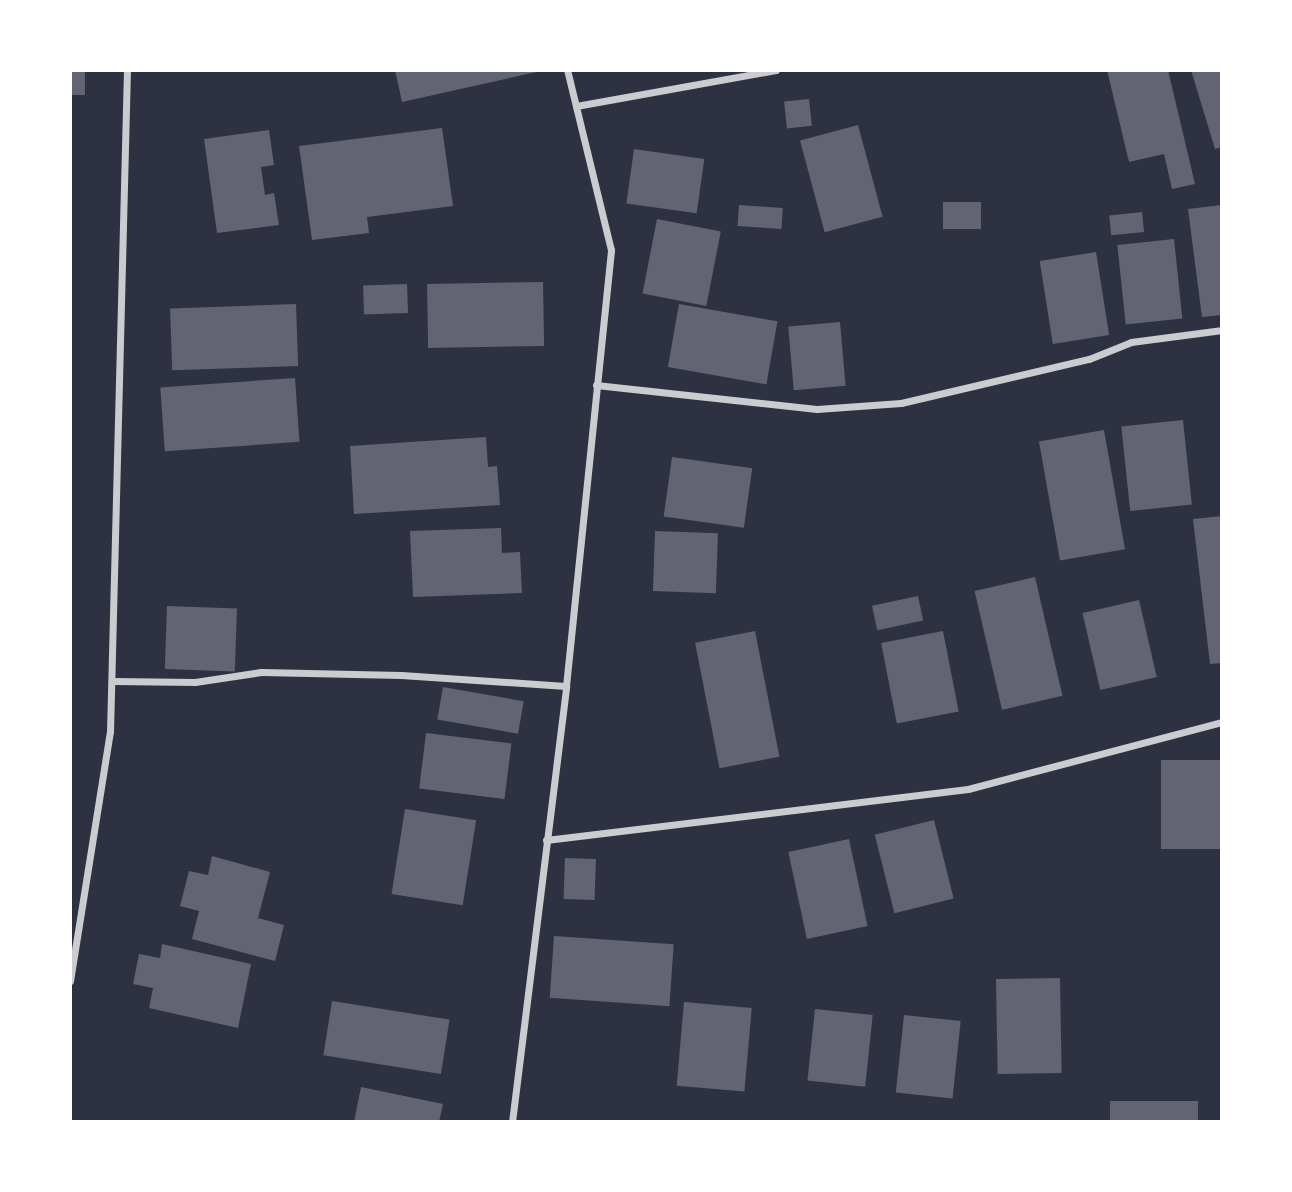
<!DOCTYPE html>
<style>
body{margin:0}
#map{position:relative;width:1292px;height:1192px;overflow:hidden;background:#2d3142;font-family:"Titillium Web",sans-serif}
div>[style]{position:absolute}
.building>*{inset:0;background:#626471;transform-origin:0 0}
.minor>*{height:7px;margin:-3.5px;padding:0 3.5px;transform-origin:3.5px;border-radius:3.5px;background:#caccd0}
span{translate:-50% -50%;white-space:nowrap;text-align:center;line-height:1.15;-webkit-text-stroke:6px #fff;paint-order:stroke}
.frame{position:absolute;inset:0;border:72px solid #fff;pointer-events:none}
</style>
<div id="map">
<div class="building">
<i style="left:70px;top:70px;width:15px;height:25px"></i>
<i style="clip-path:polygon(395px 70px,541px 70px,541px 71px,402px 102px)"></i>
<i style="clip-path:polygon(1107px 70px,1168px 70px,1195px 184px,1172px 189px,1164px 154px,1129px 162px)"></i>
<i style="clip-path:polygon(1191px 70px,1222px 70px,1222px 147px,1215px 149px)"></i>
<i style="left:809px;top:99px;width:27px;height:25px;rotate:84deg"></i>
<i style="left:858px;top:125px;width:95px;height:60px;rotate:75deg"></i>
<i style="clip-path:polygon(442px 128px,453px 206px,367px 217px,369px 233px,312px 240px,299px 146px)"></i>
<i style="clip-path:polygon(269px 130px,274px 165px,261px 167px,265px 195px,274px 193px,279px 225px,217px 233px,204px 139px)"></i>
<i style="left:634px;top:149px;width:71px;height:55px;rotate:8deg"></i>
<i style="left:943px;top:202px;width:38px;height:27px"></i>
<i style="left:739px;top:205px;width:44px;height:21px;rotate:4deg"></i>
<i style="clip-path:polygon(1222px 205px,1222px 315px,1202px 317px,1188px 209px)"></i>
<i style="left:1142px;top:212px;width:20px;height:33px;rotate:84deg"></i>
<i style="left:657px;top:219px;width:65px;height:76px;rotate:11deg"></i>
<i style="left:1174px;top:239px;width:80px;height:57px;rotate:84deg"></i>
<i style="left:1096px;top:252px;width:84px;height:57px;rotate:81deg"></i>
<i style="left:543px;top:282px;width:64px;height:116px;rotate:89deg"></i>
<i style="left:407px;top:284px;width:29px;height:44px;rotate:88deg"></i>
<i style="left:296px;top:304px;width:62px;height:126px;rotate:88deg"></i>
<i style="left:679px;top:304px;width:100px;height:64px;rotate:10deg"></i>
<i style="left:840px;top:322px;width:64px;height:52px;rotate:85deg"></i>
<i style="left:295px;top:378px;width:64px;height:135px;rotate:86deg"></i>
<i style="left:1183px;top:420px;width:85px;height:62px;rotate:84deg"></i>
<i style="left:1104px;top:430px;width:121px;height:66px;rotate:80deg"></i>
<i style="clip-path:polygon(486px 437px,488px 467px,497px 466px,500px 505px,354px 514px,350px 446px)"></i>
<i style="left:672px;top:457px;width:81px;height:60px;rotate:8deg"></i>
<i style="clip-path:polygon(1222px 516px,1222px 663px,1210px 664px,1193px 519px)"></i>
<i style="clip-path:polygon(501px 528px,502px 553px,520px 552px,522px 593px,413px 597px,410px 531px)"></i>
<i style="left:655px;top:531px;width:63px;height:60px;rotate:2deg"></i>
<i style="left:1035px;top:577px;width:122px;height:62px;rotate:77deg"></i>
<i style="left:918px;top:596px;width:25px;height:47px;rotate:78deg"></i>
<i style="left:1139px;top:600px;width:79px;height:58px;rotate:77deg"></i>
<i style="left:167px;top:606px;width:70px;height:63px;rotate:2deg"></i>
<i style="left:755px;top:631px;width:128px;height:61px;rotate:79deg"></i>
<i style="left:943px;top:631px;width:82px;height:63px;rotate:79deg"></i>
<i style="left:443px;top:687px;width:82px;height:33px;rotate:10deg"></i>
<i style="left:426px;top:733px;width:86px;height:56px;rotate:7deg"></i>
<i style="left:1222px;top:760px;width:89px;height:61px;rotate:90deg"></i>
<i style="left:405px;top:809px;width:72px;height:86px;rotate:9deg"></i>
<i style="left:934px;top:820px;width:81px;height:61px;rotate:76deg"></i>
<i style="left:849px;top:839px;width:89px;height:62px;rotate:78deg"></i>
<i style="clip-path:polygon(212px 856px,270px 872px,258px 918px,284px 925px,275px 961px,192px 939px,199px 911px,180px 906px,189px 871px,208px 875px)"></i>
<i style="left:565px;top:858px;width:31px;height:41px;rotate:2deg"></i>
<i style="left:554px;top:936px;width:120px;height:62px;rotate:4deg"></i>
<i style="clip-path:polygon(162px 944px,251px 964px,238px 1028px,149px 1008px,153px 988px,133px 984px,139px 954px,160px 958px)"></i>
<i style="left:1060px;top:978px;width:95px;height:64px;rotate:89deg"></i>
<i style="left:332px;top:1001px;width:119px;height:55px;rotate:9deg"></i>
<i style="left:684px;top:1002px;width:68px;height:84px;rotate:5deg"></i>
<i style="left:815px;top:1009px;width:58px;height:72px;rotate:6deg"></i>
<i style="left:904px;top:1015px;width:57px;height:78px;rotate:6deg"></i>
<i style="clip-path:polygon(361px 1087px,443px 1104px,439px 1122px,354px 1122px)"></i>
<i style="left:1198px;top:1101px;width:21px;height:88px;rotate:90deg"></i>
</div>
<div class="minor">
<i style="left:576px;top:106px;width:203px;rotate:-10.2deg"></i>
<i style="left:596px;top:385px;width:222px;rotate:6.2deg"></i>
<i style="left:817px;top:409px;width:84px;rotate:-4.1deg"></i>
<i style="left:901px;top:403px;width:193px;rotate:-13.2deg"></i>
<i style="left:1089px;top:359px;width:45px;rotate:-22deg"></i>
<i style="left:1131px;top:342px;width:92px;rotate:-7.5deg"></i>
<i style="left:112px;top:681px;width:83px;rotate:0.7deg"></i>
<i style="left:195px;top:682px;width:67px;rotate:-8.6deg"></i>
<i style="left:261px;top:672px;width:140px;rotate:1.2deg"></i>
<i style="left:401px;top:675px;width:165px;rotate:3.8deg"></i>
<i style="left:546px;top:840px;width:425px;rotate:-6.9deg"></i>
<i style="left:968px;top:789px;width:263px;rotate:-14.8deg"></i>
<i style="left:70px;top:981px;width:252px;rotate:-80.9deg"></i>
<i style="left:110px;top:732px;width:662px;rotate:-88.53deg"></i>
<i style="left:512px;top:1122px;width:439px;rotate:-82.9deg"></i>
<i style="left:566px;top:686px;width:438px;rotate:-84.1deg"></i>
<i style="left:611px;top:250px;width:185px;rotate:-103.7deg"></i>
</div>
<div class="frame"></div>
</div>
